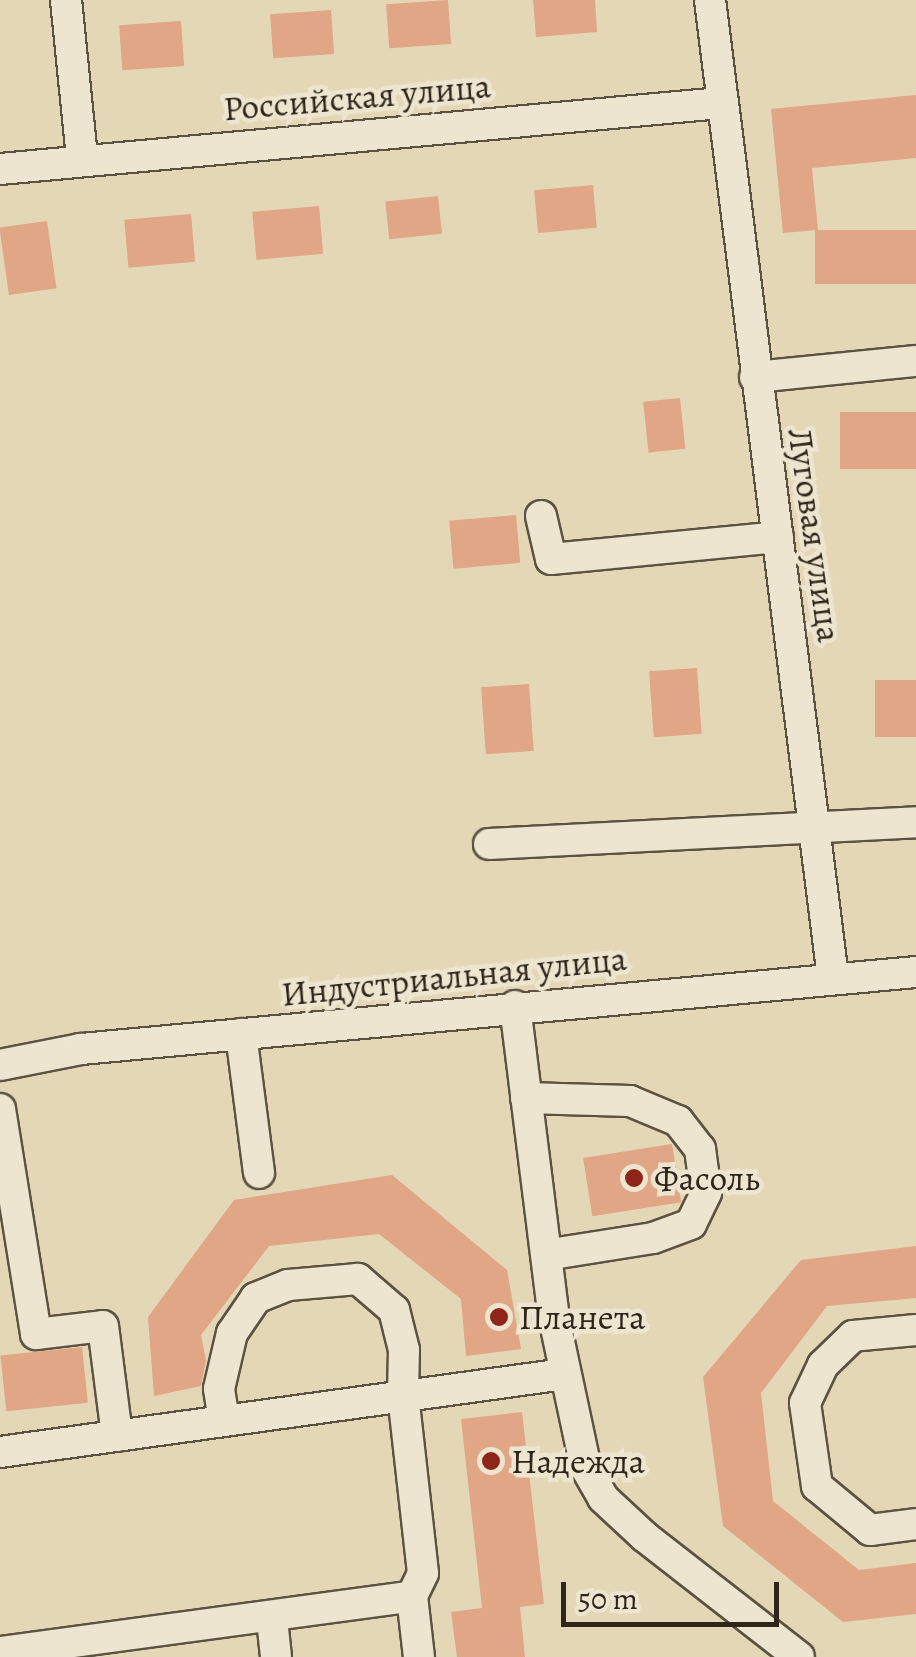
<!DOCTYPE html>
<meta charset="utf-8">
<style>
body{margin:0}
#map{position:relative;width:916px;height:1657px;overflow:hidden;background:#e3d7b6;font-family:Alegreya,serif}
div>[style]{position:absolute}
.building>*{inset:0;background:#e0a685;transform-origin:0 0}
.roads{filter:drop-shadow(2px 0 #5c5241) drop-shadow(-2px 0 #5c5241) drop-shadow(0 2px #5c5241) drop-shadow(0 -2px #5c5241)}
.minor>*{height:30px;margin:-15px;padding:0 15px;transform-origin:15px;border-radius:15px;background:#ede5d0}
.dots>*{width:28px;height:28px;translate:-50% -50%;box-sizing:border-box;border:5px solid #ede5d0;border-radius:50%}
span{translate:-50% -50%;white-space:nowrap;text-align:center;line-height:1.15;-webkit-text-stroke:9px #ede5d0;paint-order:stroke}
.street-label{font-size:35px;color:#2f251a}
.poi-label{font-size:35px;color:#2f251a}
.left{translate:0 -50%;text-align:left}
.scale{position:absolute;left:561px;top:1582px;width:218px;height:45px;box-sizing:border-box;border:5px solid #2f251a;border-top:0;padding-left:12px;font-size:30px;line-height:35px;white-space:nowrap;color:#2f251a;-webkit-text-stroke:8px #ede5d0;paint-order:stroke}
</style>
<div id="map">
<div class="building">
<i style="left:448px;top:0;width:44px;height:62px;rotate:86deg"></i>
<i style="clip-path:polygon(533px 0,595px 0,597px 32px,536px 37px)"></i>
<i style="left:331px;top:10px;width:44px;height:61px;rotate:86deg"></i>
<i style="left:181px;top:21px;width:45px;height:62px;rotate:86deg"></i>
<i style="clip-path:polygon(916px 95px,916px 158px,812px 168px,818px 230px,783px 233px,771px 109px)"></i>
<i style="left:593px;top:185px;width:43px;height:59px;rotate:85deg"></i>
<i style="left:438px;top:196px;width:38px;height:53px;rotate:84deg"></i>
<i style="left:319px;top:206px;width:48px;height:67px;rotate:85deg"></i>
<i style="left:191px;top:214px;width:48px;height:67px;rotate:85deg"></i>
<i style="left:47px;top:221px;width:68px;height:48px;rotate:82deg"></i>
<i style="left:916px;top:230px;width:54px;height:101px;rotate:90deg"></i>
<i style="left:680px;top:398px;width:51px;height:37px;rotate:84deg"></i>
<i style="left:916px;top:412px;width:57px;height:76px;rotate:90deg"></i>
<i style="left:516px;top:515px;width:48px;height:67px;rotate:85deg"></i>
<i style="left:697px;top:668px;width:66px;height:48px;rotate:86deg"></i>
<i style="left:916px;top:680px;width:57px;height:41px;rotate:90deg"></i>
<i style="left:529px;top:684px;width:67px;height:48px;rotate:86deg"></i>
<i style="left:672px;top:1144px;width:59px;height:90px;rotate:81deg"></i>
<i style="clip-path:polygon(392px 1175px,507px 1270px,521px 1349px,466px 1356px,461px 1299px,379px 1234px,269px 1246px,201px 1335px,206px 1360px,201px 1386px,154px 1396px,148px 1317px,234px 1200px)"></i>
<i style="clip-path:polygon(916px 1246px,916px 1298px,827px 1306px,761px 1393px,773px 1501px,859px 1570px,916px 1563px,916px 1614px,843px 1622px,723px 1526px,703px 1377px,801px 1260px)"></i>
<i style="left:82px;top:1347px;width:56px;height:82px;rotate:84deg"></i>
<i style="clip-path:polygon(522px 1412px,544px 1604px,520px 1607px,525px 1657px,457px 1657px,451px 1612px,482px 1608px,461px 1419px)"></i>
</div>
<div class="roads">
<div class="minor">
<i style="left:66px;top:0;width:159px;rotate:84.2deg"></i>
<i style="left:710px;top:0;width:986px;rotate:82.83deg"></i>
<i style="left:0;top:169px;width:724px;rotate:-5.23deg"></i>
<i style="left:755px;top:377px;width:162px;rotate:-5.7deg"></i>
<i style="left:541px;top:516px;width:44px;rotate:76.9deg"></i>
<i style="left:551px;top:559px;width:228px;rotate:-5.5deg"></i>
<i style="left:489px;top:844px;width:428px;rotate:-2.9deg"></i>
<i style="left:515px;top:1006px;width:314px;rotate:82.9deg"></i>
<i style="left:554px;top:1318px;width:153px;rotate:78deg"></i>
<i style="left:586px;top:1468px;width:34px;rotate:60deg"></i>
<i style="left:603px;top:1498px;width:57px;rotate:42.9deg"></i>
<i style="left:645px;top:1537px;width:195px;rotate:37.9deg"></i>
<i style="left:241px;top:1034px;width:140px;rotate:82.6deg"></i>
<i style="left:0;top:1065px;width:83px;rotate:-11.2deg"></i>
<i style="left:81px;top:1049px;width:839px;rotate:-5.27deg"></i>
<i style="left:526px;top:1098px;width:104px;rotate:1.7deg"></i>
<i style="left:630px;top:1101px;width:52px;rotate:22.6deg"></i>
<i style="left:678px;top:1121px;width:36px;rotate:52deg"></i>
<i style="left:700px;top:1149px;width:44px;rotate:82.2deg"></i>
<i style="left:706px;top:1193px;width:34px;rotate:116deg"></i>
<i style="left:691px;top:1224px;width:40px;rotate:159.8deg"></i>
<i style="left:653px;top:1238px;width:108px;rotate:171deg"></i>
<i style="left:0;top:1109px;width:228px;rotate:80.9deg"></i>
<i style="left:36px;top:1334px;width:67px;rotate:-6.8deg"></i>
<i style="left:103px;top:1326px;width:111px;rotate:82.7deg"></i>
<i style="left:916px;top:1330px;width:63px;rotate:174.6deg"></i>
<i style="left:853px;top:1336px;width:42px;rotate:136deg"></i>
<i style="left:823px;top:1365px;width:42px;rotate:115.3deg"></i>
<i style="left:805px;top:1403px;width:84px;rotate:81.8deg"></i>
<i style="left:817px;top:1486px;width:69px;rotate:39.7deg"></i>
<i style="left:870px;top:1530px;width:46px;rotate:-7.4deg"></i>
<i style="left:0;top:1452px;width:569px;rotate:-7.87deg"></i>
<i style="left:412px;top:1596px;width:61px;rotate:83.5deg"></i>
<i style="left:272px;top:1619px;width:38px;rotate:84deg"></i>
<i style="left:0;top:1652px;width:416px;rotate:-7.7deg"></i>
<i style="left:412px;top:1596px;width:25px;rotate:-64deg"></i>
<i style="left:423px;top:1573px;width:178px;rotate:-96.4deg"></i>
<i style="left:403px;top:1396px;width:46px;rotate:-88.8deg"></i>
<i style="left:404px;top:1350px;width:41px;rotate:-104deg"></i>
<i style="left:394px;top:1310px;width:48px;rotate:-139.3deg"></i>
<i style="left:358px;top:1279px;width:70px;rotate:175.1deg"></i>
<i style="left:288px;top:1285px;width:35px;rotate:158deg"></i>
<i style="left:256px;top:1298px;width:42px;rotate:124.4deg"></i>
<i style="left:232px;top:1333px;width:57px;rotate:103.1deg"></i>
<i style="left:219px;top:1389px;width:32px;rotate:81deg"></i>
</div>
</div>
<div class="dots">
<i style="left:634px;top:1178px;background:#8f2418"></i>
<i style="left:499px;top:1317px;background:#8f2418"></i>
<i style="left:491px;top:1461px;background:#8f2418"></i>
</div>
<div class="street-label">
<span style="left:357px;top:97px;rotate:-5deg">Российская улица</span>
<span style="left:815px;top:535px;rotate:82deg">Луговая улица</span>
<span style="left:454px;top:976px;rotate:-6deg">Индустриальная улица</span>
</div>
<div class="poi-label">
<span class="left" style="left:654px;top:1178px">Фасоль</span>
<span class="left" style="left:519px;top:1317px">Планета</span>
<span class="left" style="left:511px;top:1461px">Надежда</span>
</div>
<div class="scale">50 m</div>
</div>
